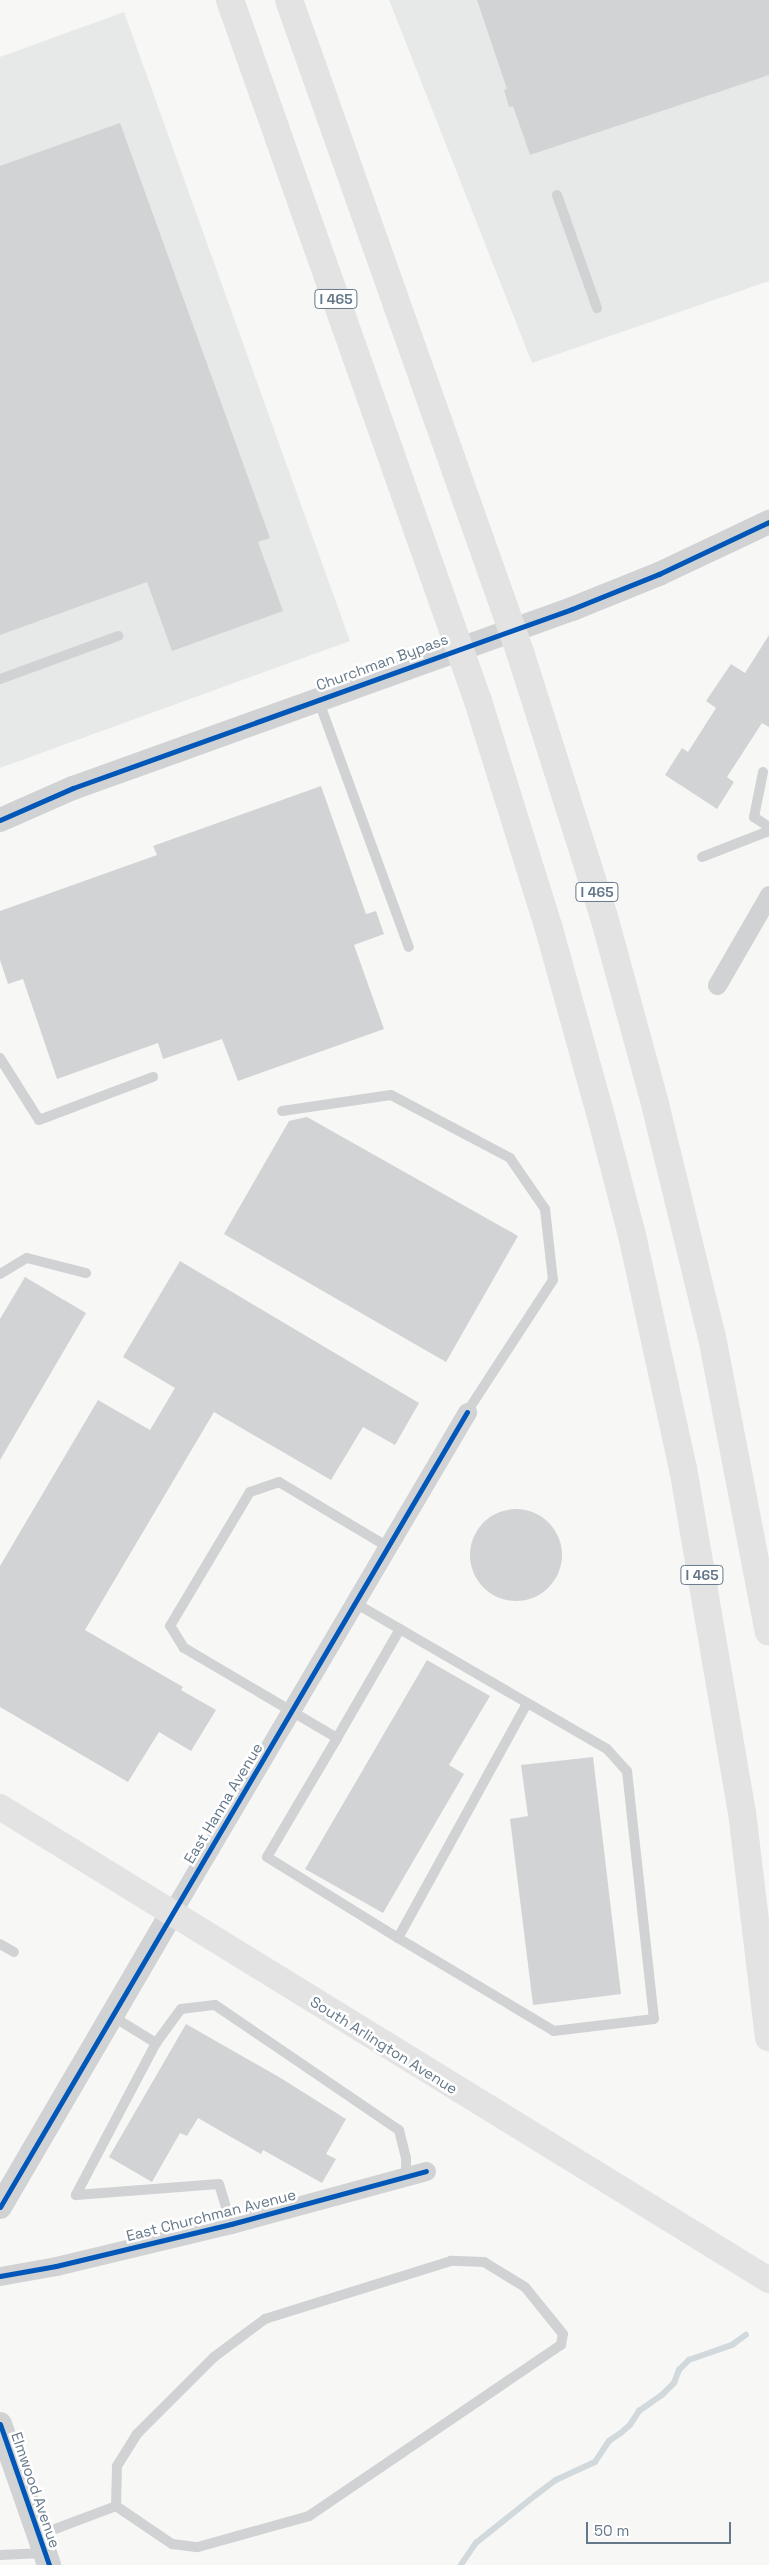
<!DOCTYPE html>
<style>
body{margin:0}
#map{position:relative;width:769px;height:2565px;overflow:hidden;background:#f7f7f6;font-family:"Space Grotesk",sans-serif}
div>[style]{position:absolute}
.built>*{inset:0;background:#e7e9e9}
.stream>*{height:5.5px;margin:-2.75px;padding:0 2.75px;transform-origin:2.75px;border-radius:2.75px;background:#d1d9dc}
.building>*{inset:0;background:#d2d3d4}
.round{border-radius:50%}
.service>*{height:10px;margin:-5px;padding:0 5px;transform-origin:5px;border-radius:5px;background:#d1d2d3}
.minor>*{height:19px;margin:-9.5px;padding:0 9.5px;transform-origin:9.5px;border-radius:9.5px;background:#d1d2d3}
.tertiary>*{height:24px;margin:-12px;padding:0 12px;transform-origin:12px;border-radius:12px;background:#d1d2d3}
.secondary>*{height:26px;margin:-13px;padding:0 13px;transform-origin:13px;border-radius:13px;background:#e3e3e4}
.motorway>*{height:28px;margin:-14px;padding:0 14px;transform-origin:14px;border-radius:14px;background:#e3e3e4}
.cycleway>*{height:5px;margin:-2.5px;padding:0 2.5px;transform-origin:2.5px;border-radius:2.5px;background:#0057b8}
span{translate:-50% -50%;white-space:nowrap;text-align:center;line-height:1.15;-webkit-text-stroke:5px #fff;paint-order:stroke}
.shield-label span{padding:1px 4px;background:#fff;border:1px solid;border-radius:4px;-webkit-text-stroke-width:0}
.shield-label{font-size:14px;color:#657889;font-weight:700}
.street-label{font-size:15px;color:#657889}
.scale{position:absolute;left:586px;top:2522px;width:145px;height:22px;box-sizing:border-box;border:2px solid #657889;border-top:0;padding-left:6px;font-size:15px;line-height:18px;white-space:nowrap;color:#657889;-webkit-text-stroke:4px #fff;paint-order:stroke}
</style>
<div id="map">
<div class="built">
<i style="clip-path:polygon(389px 0,769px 0,769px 281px,532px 363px)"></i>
<i style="clip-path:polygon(124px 12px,350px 641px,0 768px,0 57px)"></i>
</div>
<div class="stream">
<i style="left:461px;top:2565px;width:27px;rotate:-56deg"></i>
<i style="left:476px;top:2543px;width:77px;rotate:-38.7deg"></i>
<i style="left:536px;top:2495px;width:25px;rotate:-37deg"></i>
<i style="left:556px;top:2480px;width:43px;rotate:-24.8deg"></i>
<i style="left:595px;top:2462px;width:25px;rotate:-56deg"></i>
<i style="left:609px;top:2441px;width:14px;rotate:-34deg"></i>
<i style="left:621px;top:2433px;width:12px;rotate:-42deg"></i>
<i style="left:630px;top:2425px;width:17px;rotate:-57deg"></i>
<i style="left:639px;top:2411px;width:28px;rotate:-35deg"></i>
<i style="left:662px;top:2395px;width:17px;rotate:-45deg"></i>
<i style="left:674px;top:2383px;width:14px;rotate:-69deg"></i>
<i style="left:679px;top:2370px;width:14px;rotate:-45deg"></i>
<i style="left:689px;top:2360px;width:46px;rotate:-19.2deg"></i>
<i style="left:732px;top:2345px;width:17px;rotate:-36deg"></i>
</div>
<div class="building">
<i style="clip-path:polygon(477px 0,769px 0,769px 75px,530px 155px,513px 106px,509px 107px,504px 90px,507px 89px)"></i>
<i style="clip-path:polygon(120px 123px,270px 538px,258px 542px,283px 611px,172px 651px,147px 582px,0 635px,0 166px)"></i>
<i style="clip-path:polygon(769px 635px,769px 727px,762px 723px,727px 777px,734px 782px,717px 809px,665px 775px,682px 748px,688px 752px,716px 708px,706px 701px,731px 664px,745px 673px)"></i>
<i style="clip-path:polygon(321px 786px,366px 914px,376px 911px,384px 934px,354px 945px,384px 1029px,238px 1081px,222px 1039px,163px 1059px,158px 1043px,57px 1079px,23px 979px,8px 984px,0 960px,0 911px,157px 855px,153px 846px)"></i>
<i style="clip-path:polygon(307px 1117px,518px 1236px,446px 1362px,224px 1234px,289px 1121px)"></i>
<i style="clip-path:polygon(180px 1261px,419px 1403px,395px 1445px,363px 1427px,331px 1480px,214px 1412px,85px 1630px,183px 1687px,181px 1690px,216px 1710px,191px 1751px,159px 1732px,128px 1782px,0 1707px,0 1566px,98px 1400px,150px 1430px,175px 1388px,123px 1357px)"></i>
<i style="clip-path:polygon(25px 1277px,86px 1313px,0 1460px,0 1319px)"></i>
<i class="round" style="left:470px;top:1509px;width:92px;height:92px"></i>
<i style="clip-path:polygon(427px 1660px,490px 1696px,449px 1765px,464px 1774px,383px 1913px,305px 1869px)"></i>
<i style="clip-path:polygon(593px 1757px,621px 1994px,533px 2005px,510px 1819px,528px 1816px,521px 1765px)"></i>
<i style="clip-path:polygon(186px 2024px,279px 2077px,346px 2119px,326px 2154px,336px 2159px,322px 2183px,263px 2150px,261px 2154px,198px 2118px,187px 2136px,180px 2133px,152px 2182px,109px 2157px)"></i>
</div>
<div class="service">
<i style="left:557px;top:195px;width:120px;rotate:70.5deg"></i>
<i style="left:0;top:679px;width:126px;rotate:-20deg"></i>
<i style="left:318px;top:699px;width:264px;rotate:69.9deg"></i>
<i style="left:763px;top:772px;width:46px;rotate:101.3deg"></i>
<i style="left:754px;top:817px;width:18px;rotate:34deg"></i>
<i style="left:702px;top:857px;width:72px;rotate:-21.2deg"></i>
<i style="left:0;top:1058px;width:73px;rotate:57.8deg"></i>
<i style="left:39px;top:1120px;width:122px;rotate:-20.7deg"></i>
<i style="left:282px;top:1111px;width:110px;rotate:-8.4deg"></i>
<i style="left:391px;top:1095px;width:135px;rotate:27.9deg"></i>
<i style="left:510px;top:1158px;width:62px;rotate:55.5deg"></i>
<i style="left:545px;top:1209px;width:71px;rotate:83.6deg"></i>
<i style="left:553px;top:1280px;width:158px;rotate:123.1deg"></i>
<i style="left:0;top:1274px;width:31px;rotate:-31deg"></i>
<i style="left:27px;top:1258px;width:61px;rotate:14.3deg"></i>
<i style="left:355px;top:1603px;width:291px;rotate:30.1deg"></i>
<i style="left:607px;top:1749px;width:30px;rotate:48deg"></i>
<i style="left:627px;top:1771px;width:249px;rotate:83.8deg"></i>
<i style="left:654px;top:2019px;width:101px;rotate:173.2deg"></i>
<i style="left:554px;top:2031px;width:182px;rotate:-149.2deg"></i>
<i style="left:398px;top:1938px;width:154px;rotate:-148.3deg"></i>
<i style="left:267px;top:1857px;width:138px;rotate:-59.5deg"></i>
<i style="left:337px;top:1738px;width:178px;rotate:-149.5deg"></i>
<i style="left:184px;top:1648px;width:26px;rotate:-122deg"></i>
<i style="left:170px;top:1626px;width:156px;rotate:-59.2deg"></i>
<i style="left:250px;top:1492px;width:31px;rotate:-19deg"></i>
<i style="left:279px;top:1482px;width:127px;rotate:30.8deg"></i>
<i style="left:337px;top:1738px;width:126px;rotate:-60deg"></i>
<i style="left:398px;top:1938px;width:268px;rotate:-61.2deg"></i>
<i style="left:0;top:1944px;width:16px;rotate:30deg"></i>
<i style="left:112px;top:2016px;width:52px;rotate:31.5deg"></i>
<i style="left:156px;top:2043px;width:172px;rotate:117.8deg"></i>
<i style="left:76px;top:2195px;width:143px;rotate:-4.4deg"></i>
<i style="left:219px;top:2184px;width:42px;rotate:73.3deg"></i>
<i style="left:156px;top:2043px;width:42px;rotate:-53.7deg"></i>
<i style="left:181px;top:2009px;width:34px;rotate:-7deg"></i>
<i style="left:215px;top:2005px;width:222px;rotate:34.2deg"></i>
<i style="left:399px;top:2130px;width:29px;rotate:76deg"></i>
<i style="left:406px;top:2158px;width:18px;rotate:90deg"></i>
<i style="left:39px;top:2535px;width:82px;rotate:-20.6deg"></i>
<i style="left:116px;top:2506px;width:68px;rotate:34.2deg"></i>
<i style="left:172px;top:2544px;width:26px;rotate:7deg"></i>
<i style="left:198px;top:2547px;width:115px;rotate:-15.6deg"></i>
<i style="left:309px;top:2516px;width:305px;rotate:-34.2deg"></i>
<i style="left:561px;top:2345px;width:11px;rotate:-80deg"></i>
<i style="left:563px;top:2334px;width:60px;rotate:-129deg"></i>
<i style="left:525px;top:2287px;width:48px;rotate:-148.6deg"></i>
<i style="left:484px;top:2262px;width:33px;rotate:-178deg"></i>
<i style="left:451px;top:2261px;width:195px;rotate:162.7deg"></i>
<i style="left:265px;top:2319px;width:64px;rotate:143.3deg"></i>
<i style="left:214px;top:2357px;width:109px;rotate:135deg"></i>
<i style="left:137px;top:2434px;width:38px;rotate:122deg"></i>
<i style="left:117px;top:2466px;width:40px;rotate:91.4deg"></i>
<i style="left:0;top:2555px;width:44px;rotate:-2.6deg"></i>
</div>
<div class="minor">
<i style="left:717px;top:985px;width:104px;rotate:-60deg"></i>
<i style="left:171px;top:1914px;width:583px;rotate:-59.47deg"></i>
<i style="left:0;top:2276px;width:57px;rotate:-10.1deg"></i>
<i style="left:56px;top:2266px;width:180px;rotate:-13.5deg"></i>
<i style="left:231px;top:2224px;width:202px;rotate:-15.2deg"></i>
</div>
<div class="tertiary">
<i style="left:0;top:820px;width:80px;rotate:-23.7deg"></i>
<i style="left:73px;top:788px;width:530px;rotate:-19.73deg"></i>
<i style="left:572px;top:609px;width:94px;rotate:-21.9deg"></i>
<i style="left:659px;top:574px;width:122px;rotate:-25.3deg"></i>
<i style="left:0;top:2207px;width:339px;rotate:-59.7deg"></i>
<i style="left:0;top:2424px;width:149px;rotate:70.8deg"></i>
</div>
<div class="secondary">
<i style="left:0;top:1807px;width:903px;rotate:31.6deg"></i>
</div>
<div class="motorway">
<i style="left:230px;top:0;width:744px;rotate:70.52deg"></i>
<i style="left:478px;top:701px;width:239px;rotate:72.7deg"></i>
<i style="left:549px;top:929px;width:198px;rotate:74.5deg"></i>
<i style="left:602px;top:1120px;width:119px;rotate:75.4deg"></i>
<i style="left:632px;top:1235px;width:239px;rotate:77.7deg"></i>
<i style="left:683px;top:1468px;width:349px;rotate:80.3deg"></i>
<i style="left:742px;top:1812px;width:227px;rotate:83.2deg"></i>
<i style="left:289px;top:0;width:692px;rotate:70.49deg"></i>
<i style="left:520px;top:652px;width:278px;rotate:72.4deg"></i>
<i style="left:604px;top:917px;width:194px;rotate:74.7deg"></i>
<i style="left:655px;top:1104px;width:240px;rotate:76.3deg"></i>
<i style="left:712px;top:1337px;width:300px;rotate:79.1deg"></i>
</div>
<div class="cycleway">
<i style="left:0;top:820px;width:80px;rotate:-23.7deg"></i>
<i style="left:73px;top:788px;width:530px;rotate:-19.73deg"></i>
<i style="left:572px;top:609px;width:94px;rotate:-21.9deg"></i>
<i style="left:659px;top:574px;width:122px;rotate:-25.3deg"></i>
<i style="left:0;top:2207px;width:922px;rotate:-59.57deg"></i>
<i style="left:0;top:2276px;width:57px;rotate:-10.1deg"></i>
<i style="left:56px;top:2266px;width:180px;rotate:-13.5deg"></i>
<i style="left:231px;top:2224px;width:202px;rotate:-15.2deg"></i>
<i style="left:0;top:2424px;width:149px;rotate:70.8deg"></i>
</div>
<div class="shield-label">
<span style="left:336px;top:299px">I 465</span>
<span style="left:597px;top:892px">I 465</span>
<span style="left:702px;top:1575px">I 465</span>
</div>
<div class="street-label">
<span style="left:382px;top:662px;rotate:-20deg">Churchman Bypass</span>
<span style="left:223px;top:1803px;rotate:-59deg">East Hanna Avenue</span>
<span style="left:384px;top:2045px;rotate:32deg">South Arlington Avenue</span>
<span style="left:211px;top:2215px;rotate:-14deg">East Churchman Avenue</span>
<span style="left:36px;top:2490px;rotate:71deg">Elmwood Avenue</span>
</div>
<div class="scale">50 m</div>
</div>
